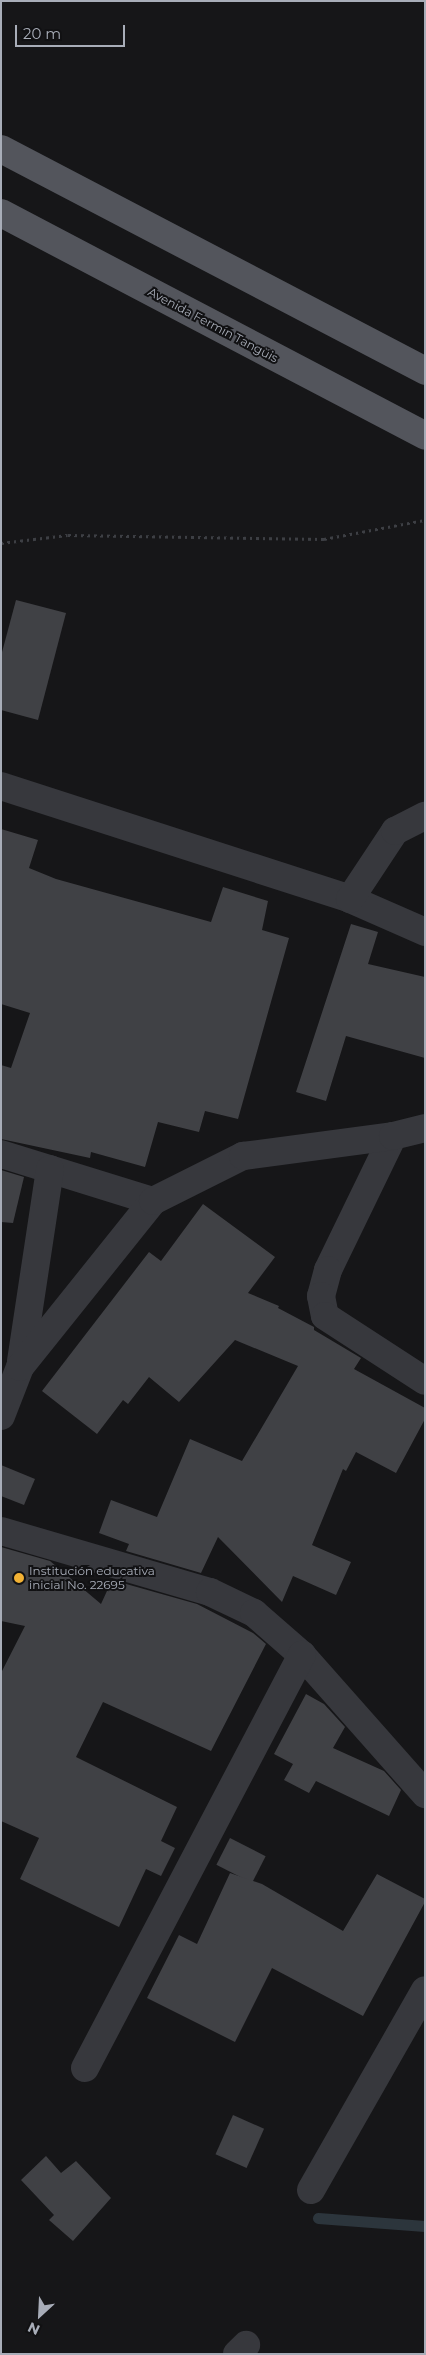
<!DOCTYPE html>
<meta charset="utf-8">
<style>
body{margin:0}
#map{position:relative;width:426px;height:2355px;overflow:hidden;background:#161618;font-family:Montserrat,sans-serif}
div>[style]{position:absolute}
.stream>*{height:11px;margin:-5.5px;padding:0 5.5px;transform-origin:5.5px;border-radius:5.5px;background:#2c353c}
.building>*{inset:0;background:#404145;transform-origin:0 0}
.path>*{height:3px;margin-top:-1.5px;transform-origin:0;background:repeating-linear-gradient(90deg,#3d3f44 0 2.5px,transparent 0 6.5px)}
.minor>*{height:28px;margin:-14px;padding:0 14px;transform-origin:14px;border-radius:14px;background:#37383d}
.primary>*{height:28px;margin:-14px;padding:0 14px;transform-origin:14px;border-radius:14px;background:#53555c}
.dots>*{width:14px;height:14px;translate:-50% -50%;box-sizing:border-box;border:2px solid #111113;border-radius:50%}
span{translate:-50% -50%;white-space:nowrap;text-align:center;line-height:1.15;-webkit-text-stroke:4px #111113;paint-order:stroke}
.street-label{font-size:12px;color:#a8adb8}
.poi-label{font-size:12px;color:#a8adb8}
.left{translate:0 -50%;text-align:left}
.frame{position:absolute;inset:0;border:2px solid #a8adb8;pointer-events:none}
.north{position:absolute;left:15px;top:2290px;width:50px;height:50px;-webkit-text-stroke:4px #111113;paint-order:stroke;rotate:205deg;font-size:14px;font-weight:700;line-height:20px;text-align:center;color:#a8adb8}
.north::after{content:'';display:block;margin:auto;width:18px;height:22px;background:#a8adb8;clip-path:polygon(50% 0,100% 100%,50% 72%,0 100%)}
.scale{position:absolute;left:15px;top:25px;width:110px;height:22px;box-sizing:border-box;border:2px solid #a8adb8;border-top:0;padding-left:6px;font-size:15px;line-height:18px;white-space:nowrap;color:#a8adb8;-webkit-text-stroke:4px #111113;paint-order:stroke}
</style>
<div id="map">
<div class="stream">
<i style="left:318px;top:2218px;width:107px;rotate:4.3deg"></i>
</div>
<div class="building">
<i style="clip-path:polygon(16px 600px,66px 613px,38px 720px,1px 710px,1px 656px)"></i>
<i style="clip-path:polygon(1px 829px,38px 840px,29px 868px,56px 879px,211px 922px,223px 887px,268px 901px,262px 930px,289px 938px,238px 1119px,205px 1111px,199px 1132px,158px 1122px,145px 1167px,91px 1152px,90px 1158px,1px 1139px,1px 1065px,11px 1068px,30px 1013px,1px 1004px)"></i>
<i style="clip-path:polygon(351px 924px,378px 932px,368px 964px,425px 977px,425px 1058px,346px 1036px,326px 1101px,296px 1092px)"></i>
<i style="clip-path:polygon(1px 1170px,24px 1177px,13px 1223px,1px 1222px)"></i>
<i style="clip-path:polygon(203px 1204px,275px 1257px,248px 1293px,279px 1306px,278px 1308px,314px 1327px,314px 1330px,361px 1358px,354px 1369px,425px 1408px,425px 1419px,396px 1473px,356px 1452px,346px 1471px,343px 1469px,312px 1545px,351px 1562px,336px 1595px,293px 1576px,282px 1602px,218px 1537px,201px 1573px,126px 1551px,129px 1544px,99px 1533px,111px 1500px,157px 1517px,190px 1439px,242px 1461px,298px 1366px,235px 1340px,179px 1402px,149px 1377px,128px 1404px,123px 1400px,97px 1434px,42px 1391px,149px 1252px,161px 1261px)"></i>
<i style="clip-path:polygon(1px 1465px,35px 1479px,24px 1505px,1px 1496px)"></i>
<i style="clip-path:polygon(1px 1547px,50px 1561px,101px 1604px,112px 1580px,197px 1604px,253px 1633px,266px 1644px,211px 1751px,103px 1702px,76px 1757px,177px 1807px,161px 1841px,175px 1848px,161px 1876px,146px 1869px,119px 1927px,20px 1879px,39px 1838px,1px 1821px,1px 1673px,25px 1626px,1px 1621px)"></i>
<i style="clip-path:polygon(306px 1694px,324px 1704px,345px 1727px,333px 1748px,384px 1771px,401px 1790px,389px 1816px,316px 1781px,309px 1793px,284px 1780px,293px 1764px,274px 1754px)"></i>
<i style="left:230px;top:1838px;width:40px;height:30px;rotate:27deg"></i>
<i style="clip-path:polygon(230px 1873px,262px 1884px,343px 1931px,377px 1874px,425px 1899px,425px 1902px,363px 2016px,272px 1968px,235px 2042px,147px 1998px,179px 1935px,197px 1944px)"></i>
<i style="left:233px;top:2115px;width:34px;height:43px;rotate:24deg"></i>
<i style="clip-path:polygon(46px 2156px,61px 2173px,76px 2161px,111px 2198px,73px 2241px,49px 2220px,54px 2215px,21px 2180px)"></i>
</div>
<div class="path">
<i style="left:1px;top:543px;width:67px;rotate:-6.8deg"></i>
<i style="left:68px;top:535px;width:256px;rotate:0.9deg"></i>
<i style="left:324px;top:539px;width:103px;rotate:-10.7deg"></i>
</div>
<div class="minor">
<i style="left:1px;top:786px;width:367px;rotate:17.9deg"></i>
<i style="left:350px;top:899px;width:82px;rotate:23.7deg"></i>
<i style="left:350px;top:899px;width:82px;rotate:-56.5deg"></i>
<i style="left:395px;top:831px;width:34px;rotate:-27deg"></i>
<i style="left:393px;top:1136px;width:149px;rotate:115.9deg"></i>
<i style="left:328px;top:1270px;width:27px;rotate:105deg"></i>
<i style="left:321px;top:1296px;width:20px;rotate:79deg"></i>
<i style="left:325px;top:1316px;width:119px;rotate:33deg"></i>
<i style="left:1px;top:1154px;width:159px;rotate:17.2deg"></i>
<i style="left:21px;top:1361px;width:194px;rotate:-81.4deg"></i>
<i style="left:1px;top:1416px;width:53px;rotate:-68.8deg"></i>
<i style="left:20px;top:1367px;width:213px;rotate:-51.3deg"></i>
<i style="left:153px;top:1201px;width:101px;rotate:-26.6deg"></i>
<i style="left:243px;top:1156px;width:151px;rotate:-7.6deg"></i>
<i style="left:393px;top:1136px;width:33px;rotate:-14deg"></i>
<i style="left:1px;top:1531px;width:218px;rotate:16.3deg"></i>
<i style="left:210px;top:1592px;width:49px;rotate:25.5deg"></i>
<i style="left:254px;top:1613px;width:64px;rotate:41.2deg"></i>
<i style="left:302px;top:1655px;width:186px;rotate:48.5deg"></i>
<i style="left:85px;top:2068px;width:467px;rotate:-62.3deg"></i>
<i style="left:311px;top:2190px;width:230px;rotate:-60.3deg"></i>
<i style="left:237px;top:2354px;width:13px;rotate:-45deg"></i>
</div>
<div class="primary">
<i style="left:1px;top:149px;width:479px;rotate:27.6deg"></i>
<i style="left:1px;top:213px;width:479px;rotate:27.7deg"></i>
</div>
<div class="dots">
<i style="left:19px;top:1578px;background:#f2b134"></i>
</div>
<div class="street-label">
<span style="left:213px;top:325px;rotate:28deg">Avenida Fermín Tangüis</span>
</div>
<div class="poi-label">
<span class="left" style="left:29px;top:1578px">Institución educativa<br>inicial No. 22695</span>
</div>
<div class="frame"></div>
<div class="north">N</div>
<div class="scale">20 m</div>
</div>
